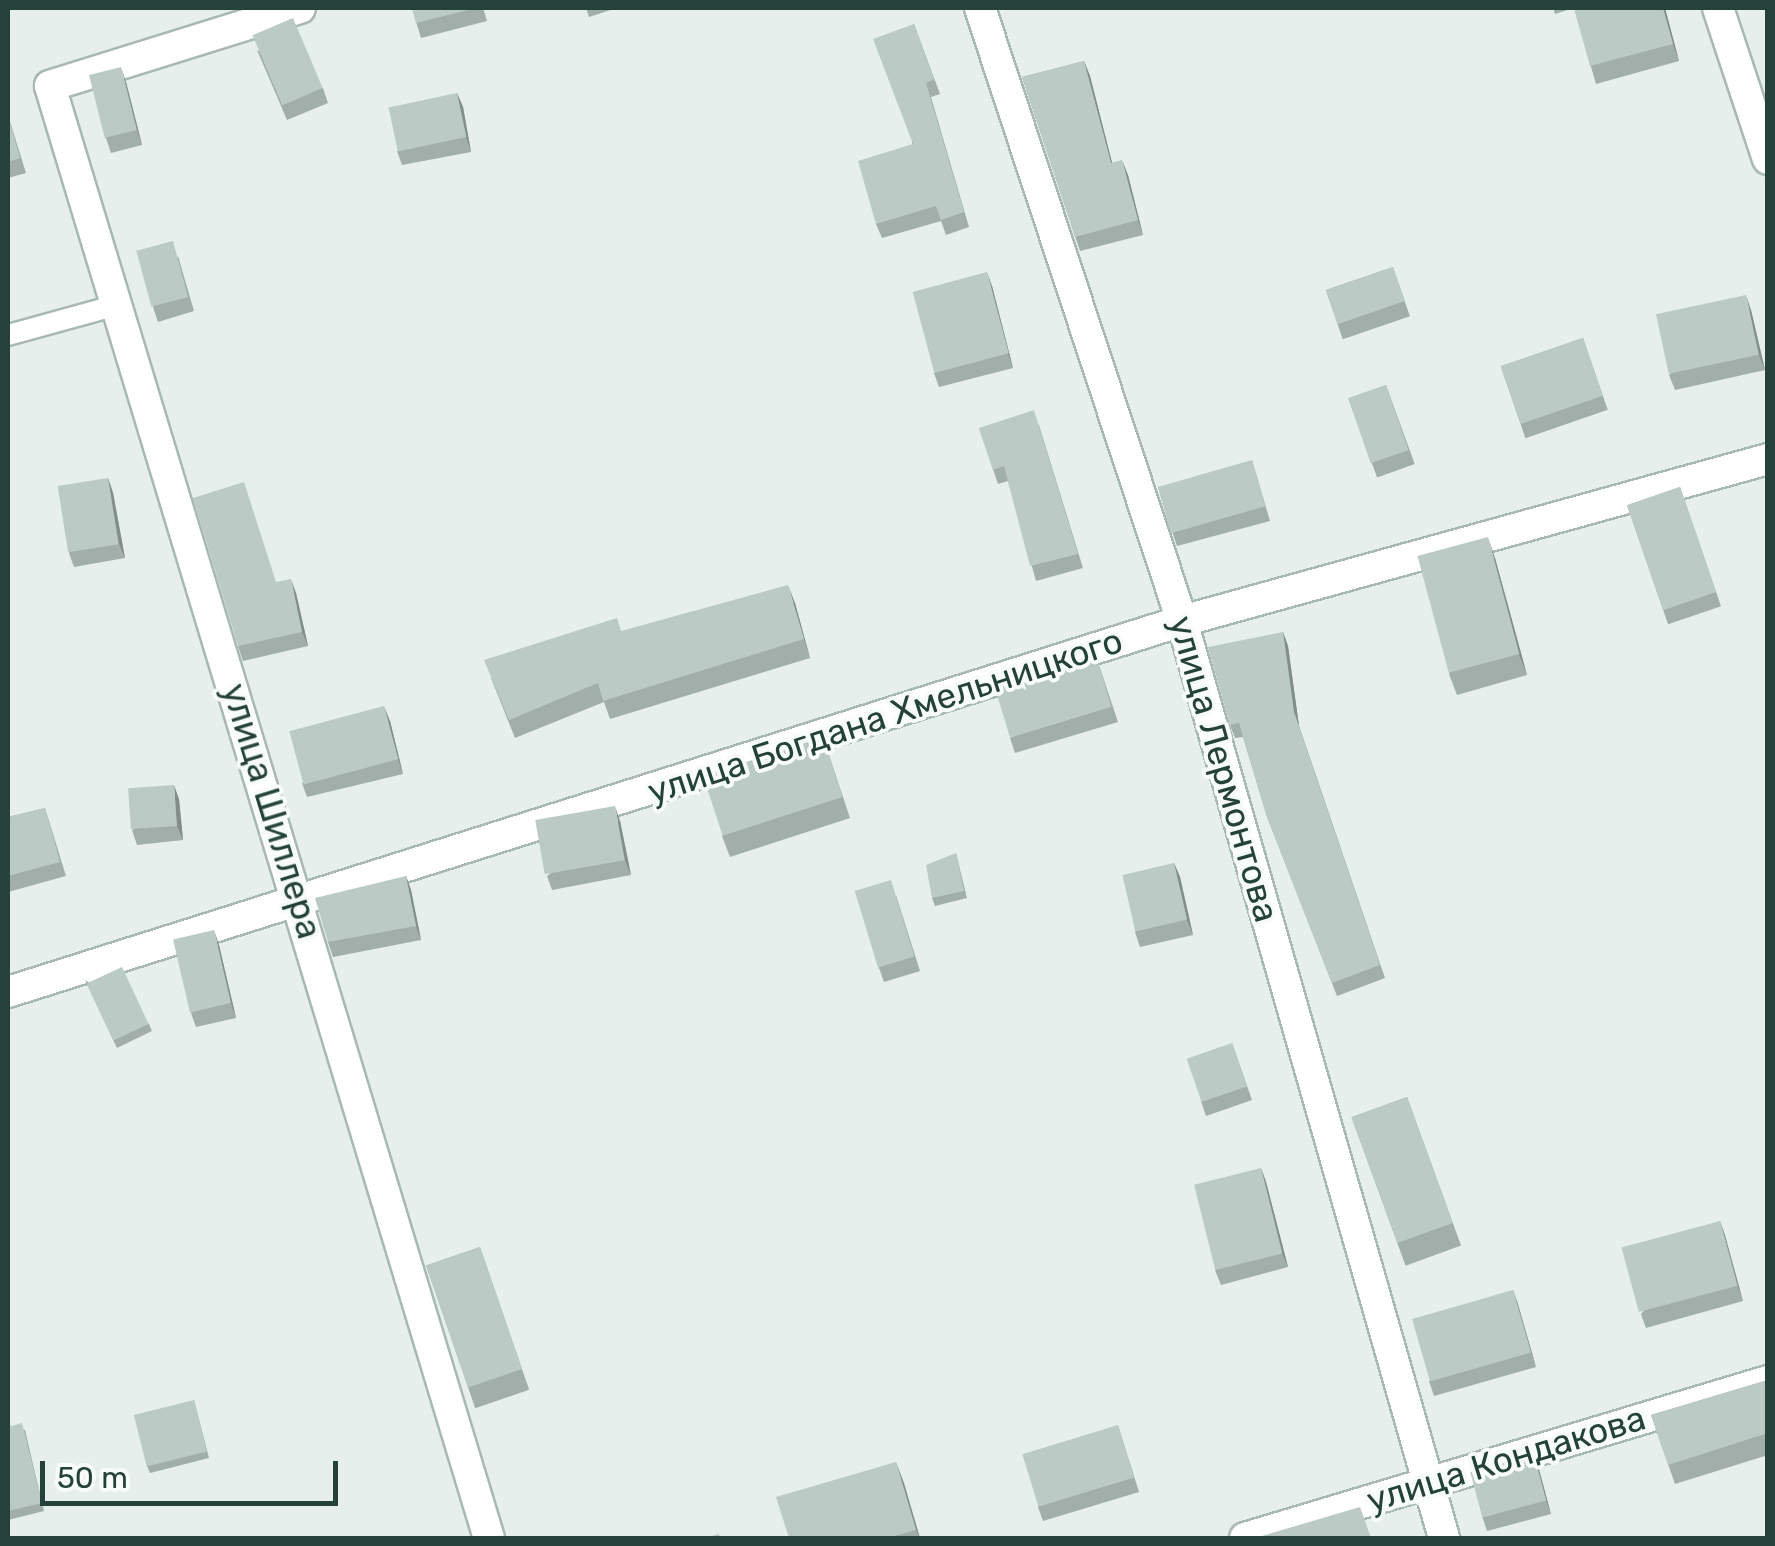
<!DOCTYPE html>
<meta charset="utf-8">
<style>
body{margin:0}
#map{position:relative;width:1775px;height:1546px;overflow:hidden;background:#e6efeb;font-family:Rubik,sans-serif}
div>[style]{position:absolute}
.roads{filter:drop-shadow(2px 0 #a8b8b2) drop-shadow(-2px 0 #a8b8b2) drop-shadow(0 2px #a8b8b2) drop-shadow(0 -2px #a8b8b2)}
.lane>*{height:20px;margin:-10px;padding:0 10px;transform-origin:10px;border-radius:10px;background:#fff}
.street>*{height:30px;margin:-15px;padding:0 15px;transform-origin:15px;border-radius:15px;background:#fff}
.wall>*{inset:0;background:#a1aea9;transform-origin:0 0}
.shaded-wall>*{inset:0;background:#838d89}
.building>*{inset:0;background:#bbcac4;transform-origin:0 0}
span{translate:-50% -50%;white-space:nowrap;text-align:center;line-height:1.15;-webkit-text-stroke:8px #f7fbf9;paint-order:stroke}
.street-label{font-size:35px;color:#24423a}
.frame{position:absolute;inset:0;border:10px solid #24423a;pointer-events:none}
.scale{position:absolute;left:40px;top:1461px;width:298px;height:45px;box-sizing:border-box;border:5px solid #24423a;border-top:0;padding-left:12px;font-size:30px;line-height:35px;white-space:nowrap;color:#24423a;-webkit-text-stroke:8px #f7fbf9;paint-order:stroke}
</style>
<div id="map">
<div class="roads">
<div class="lane">
<i style="left:8px;top:335px;width:113px;rotate:-15.4deg"></i>
</div>
<div class="street">
<i style="left:300px;top:8px;width:262px;rotate:162.7deg"></i>
<i style="left:50px;top:86px;width:1517px;rotate:73.18deg"></i>
<i style="left:980px;top:8px;width:645px;rotate:71.76deg"></i>
<i style="left:1182px;top:621px;width:954px;rotate:74.05deg"></i>
<i style="left:1718px;top:8px;width:159px;rotate:71.7deg"></i>
<i style="left:8px;top:992px;width:1231px;rotate:-17.54deg"></i>
<i style="left:1182px;top:621px;width:608px;rotate:-15.45deg"></i>
<i style="left:1245px;top:1538px;width:546px;rotate:-16.71deg"></i>
</div>
</div>
<div class="wall">
<i style="clip-path:polygon(412px 8px,483px 8px,487px 21px,421px 38px)"></i>
<i style="clip-path:polygon(586px 8px,617px 8px,589px 17px)"></i>
<i style="clip-path:polygon(1553px 8px,1665px 8px,1679px 61px,1596px 84px,1574px 8px,1555px 14px)"></i>
<i style="clip-path:polygon(914px 24px,940px 94px,931px 97px,969px 227px,946px 235px,941px 221px,882px 238px,876px 224px,912px 144px)"></i>
<i style="clip-path:polygon(257px 50px,323px 88px,328px 103px,287px 120px)"></i>
<i style="clip-path:polygon(1084px 61px,1090px 76px,1112px 163px,1128px 175px,1143px 235px,1080px 251px,1022px 77px)"></i>
<i style="clip-path:polygon(126px 82px,142px 145px,111px 153px,106px 138px)"></i>
<i style="clip-path:polygon(457px 93px,463px 107px,471px 152px,402px 165px,397px 151px)"></i>
<i style="clip-path:polygon(8px 115px,26px 173px,8px 178px)"></i>
<i style="clip-path:polygon(178px 256px,194px 311px,158px 322px,153px 307px)"></i>
<i style="left:1393px;top:267px;width:52px;height:71px;rotate:71deg"></i>
<i style="clip-path:polygon(992px 286px,1013px 368px,939px 387px,934px 373px)"></i>
<i style="clip-path:polygon(1751px 310px,1765px 370px,1675px 390px,1669px 375px)"></i>
<i style="left:1583px;top:338px;width:76px;height:87px;rotate:71deg"></i>
<i style="left:1386px;top:385px;width:84px;height:40px;rotate:70deg"></i>
<i style="clip-path:polygon(1039px 425px,1083px 568px,1036px 581px,1008px 481px,998px 484px,979px 428px)"></i>
<i style="clip-path:polygon(1252px 460px,1270px 521px,1177px 546px,1172px 531px)"></i>
<i style="clip-path:polygon(108px 478px,113px 493px,125px 558px,74px 567px,69px 553px)"></i>
<i style="left:1680px;top:487px;width:126px;height:56px;rotate:71deg"></i>
<i style="clip-path:polygon(1495px 558px,1527px 675px,1457px 695px,1449px 674px)"></i>
<i style="clip-path:polygon(276px 582px,296px 593px,308px 646px,243px 661px,238px 646px)"></i>
<i style="clip-path:polygon(795px 603px,810px 658px,610px 719px,604px 702px,515px 738px,491px 678px,622px 631px)"></i>
<i style="clip-path:polygon(1283px 632px,1288px 646px,1299px 726px,1385px 978px,1337px 996px,1267px 817px,1243px 737px,1235px 738px,1230px 725px)"></i>
<i style="clip-path:polygon(1096px 656px,1118px 722px,1015px 753px,1010px 738px)"></i>
<i style="clip-path:polygon(390px 721px,403px 774px,307px 797px,302px 783px)"></i>
<i style="clip-path:polygon(823px 737px,850px 818px,730px 857px,722px 836px)"></i>
<i style="clip-path:polygon(179px 799px,183px 840px,137px 845px,132px 830px)"></i>
<i style="clip-path:polygon(45px 808px,66px 876px,8px 892px,8px 817px)"></i>
<i style="clip-path:polygon(620px 821px,631px 875px,552px 890px,547px 876px)"></i>
<i style="clip-path:polygon(956px 853px,967px 898px,935px 906px,932px 898px)"></i>
<i style="clip-path:polygon(1174px 863px,1180px 877px,1193px 935px,1140px 947px,1135px 932px)"></i>
<i style="clip-path:polygon(406px 876px,411px 890px,421px 940px,333px 957px,328px 942px)"></i>
<i style="clip-path:polygon(896px 895px,920px 971px,884px 982px,879px 968px)"></i>
<i style="clip-path:polygon(219px 945px,236px 1018px,196px 1027px,191px 1013px)"></i>
<i style="clip-path:polygon(85px 980px,149px 1024px,152px 1031px,117px 1048px)"></i>
<i style="clip-path:polygon(1232px 1043px,1252px 1100px,1206px 1116px,1201px 1101px)"></i>
<i style="left:1407px;top:1097px;width:158px;height:59px;rotate:70deg"></i>
<i style="clip-path:polygon(1261px 1168px,1266px 1182px,1288px 1267px,1221px 1285px,1215px 1270px)"></i>
<i style="clip-path:polygon(1720px 1221px,1743px 1301px,1646px 1328px,1641px 1314px)"></i>
<i style="left:480px;top:1247px;width:151px;height:57px;rotate:71deg"></i>
<i style="clip-path:polygon(1513px 1290px,1536px 1367px,1434px 1396px,1429px 1381px)"></i>
<i style="clip-path:polygon(1768px 1380px,1768px 1455px,1675px 1484px,1651px 1415px)"></i>
<i style="clip-path:polygon(194px 1400px,209px 1458px,150px 1473px,147px 1466px)"></i>
<i style="clip-path:polygon(1118px 1425px,1139px 1492px,1043px 1521px,1038px 1507px)"></i>
<i style="clip-path:polygon(8px 1427px,25px 1430px,44px 1511px,8px 1520px)"></i>
<i style="clip-path:polygon(1534px 1455px,1551px 1514px,1487px 1531px,1482px 1516px)"></i>
<i style="clip-path:polygon(896px 1462px,920px 1538px,789px 1538px)"></i>
</div>
<div class="shaded-wall">
<i style="clip-path:polygon(1663px 8px,1665px 8px,1679px 61px,1673px 44px)"></i>
<i style="clip-path:polygon(1084px 61px,1090px 76px,1116px 178px,1111px 163px)"></i>
<i style="clip-path:polygon(121px 67px,126px 82px,142px 145px,137px 130px)"></i>
<i style="clip-path:polygon(457px 93px,463px 107px,471px 152px,466px 137px)"></i>
<i style="clip-path:polygon(1122px 160px,1128px 175px,1143px 235px,1138px 220px)"></i>
<i style="clip-path:polygon(987px 272px,992px 286px,1013px 368px,1008px 353px)"></i>
<i style="clip-path:polygon(1746px 295px,1751px 310px,1765px 370px,1759px 355px)"></i>
<i style="clip-path:polygon(108px 478px,113px 493px,125px 558px,119px 544px)"></i>
<i style="clip-path:polygon(1488px 537px,1495px 558px,1527px 675px,1519px 654px)"></i>
<i style="clip-path:polygon(291px 579px,296px 593px,308px 646px,302px 632px)"></i>
<i style="clip-path:polygon(788px 585px,795px 603px,810px 658px,804px 639px)"></i>
<i style="clip-path:polygon(1283px 632px,1288px 646px,1299px 726px,1385px 978px,1294px 712px)"></i>
<i style="clip-path:polygon(384px 706px,390px 721px,403px 774px,398px 759px)"></i>
<i style="clip-path:polygon(174px 785px,179px 799px,183px 840px,177px 826px)"></i>
<i style="clip-path:polygon(615px 806px,620px 821px,631px 875px,625px 860px)"></i>
<i style="clip-path:polygon(1174px 863px,1180px 877px,1193px 935px,1187px 920px)"></i>
<i style="clip-path:polygon(406px 876px,411px 890px,421px 940px,416px 926px)"></i>
<i style="clip-path:polygon(214px 930px,219px 945px,236px 1018px,231px 1003px)"></i>
<i style="clip-path:polygon(1261px 1168px,1266px 1182px,1288px 1267px,1282px 1253px)"></i>
<i style="clip-path:polygon(1720px 1221px,1725px 1235px,1743px 1301px,1738px 1286px)"></i>
<i style="clip-path:polygon(1513px 1290px,1518px 1304px,1536px 1367px,1531px 1352px)"></i>
<i style="clip-path:polygon(1534px 1455px,1539px 1469px,1551px 1514px,1546px 1500px)"></i>
<i style="clip-path:polygon(896px 1462px,904px 1483px,920px 1538px,916px 1530px)"></i>
</div>
<div class="building">
<i style="clip-path:polygon(412px 8px,476px 8px,416px 23px)"></i>
<i style="clip-path:polygon(1574px 8px,1663px 8px,1673px 44px,1590px 66px)"></i>
<i style="left:293px;top:18px;width:76px;height:44px;rotate:67deg"></i>
<i style="clip-path:polygon(914px 24px,934px 79px,926px 83px,964px 212px,941px 220px,936px 206px,876px 224px,858px 161px,913px 144px,873px 39px)"></i>
<i style="clip-path:polygon(1084px 61px,1111px 163px,1122px 160px,1138px 220px,1075px 237px,1022px 77px)"></i>
<i style="left:121px;top:67px;width:65px;height:33px;rotate:76deg"></i>
<i style="left:457px;top:93px;width:45px;height:70px;rotate:78deg"></i>
<i style="clip-path:polygon(8px 116px,20px 158px,8px 162px)"></i>
<i style="left:173px;top:241px;width:58px;height:38px;rotate:75deg"></i>
<i style="left:1393px;top:267px;width:36px;height:71px;rotate:71deg"></i>
<i style="left:987px;top:272px;width:84px;height:77px;rotate:75deg"></i>
<i style="left:1746px;top:295px;width:61px;height:92px;rotate:78deg"></i>
<i style="left:1583px;top:338px;width:61px;height:87px;rotate:71deg"></i>
<i style="left:1386px;top:385px;width:69px;height:40px;rotate:71deg"></i>
<i style="clip-path:polygon(1034px 410px,1078px 554px,1030px 566px,1004px 466px,993px 470px,979px 428px)"></i>
<i style="left:1252px;top:460px;width:48px;height:98px;rotate:74deg"></i>
<i style="left:108px;top:478px;width:67px;height:51px;rotate:81deg"></i>
<i style="clip-path:polygon(244px 482px,276px 582px,291px 579px,302px 632px,238px 646px,193px 498px)"></i>
<i style="left:1680px;top:487px;width:111px;height:56px;rotate:71deg"></i>
<i style="left:1488px;top:537px;width:121px;height:73px;rotate:75deg"></i>
<i style="clip-path:polygon(788px 585px,804px 639px,603px 701px,598px 683px,509px 720px,484px 660px,617px 618px,621px 631px)"></i>
<i style="clip-path:polygon(1283px 632px,1294px 712px,1380px 965px,1332px 983px,1267px 817px,1239px 723px,1230px 725px,1208px 647px)"></i>
<i style="left:1096px;top:656px;width:53px;height:106px;rotate:73deg"></i>
<i style="left:384px;top:706px;width:55px;height:98px;rotate:75deg"></i>
<i style="left:823px;top:737px;width:63px;height:126px;rotate:72deg"></i>
<i style="left:174px;top:785px;width:41px;height:46px;rotate:86deg"></i>
<i style="left:615px;top:806px;width:55px;height:81px;rotate:80deg"></i>
<i style="clip-path:polygon(45px 808px,60px 862px,8px 876px,8px 817px)"></i>
<i style="clip-path:polygon(956px 853px,964px 891px,932px 898px,926px 865px)"></i>
<i style="left:1174px;top:863px;width:58px;height:53px;rotate:77deg"></i>
<i style="clip-path:polygon(406px 876px,416px 926px,328px 942px,315px 898px)"></i>
<i style="left:891px;top:880px;width:80px;height:38px;rotate:73deg"></i>
<i style="left:214px;top:930px;width:75px;height:42px;rotate:77deg"></i>
<i style="left:122px;top:967px;width:63px;height:39px;rotate:65deg"></i>
<i style="left:1232px;top:1043px;width:46px;height:48px;rotate:71deg"></i>
<i style="left:1407px;top:1097px;width:134px;height:59px;rotate:70deg"></i>
<i style="left:1261px;top:1168px;width:88px;height:69px;rotate:76deg"></i>
<i style="left:1720px;top:1221px;width:67px;height:102px;rotate:75deg"></i>
<i style="left:480px;top:1247px;width:129px;height:57px;rotate:71deg"></i>
<i style="left:1513px;top:1290px;width:65px;height:105px;rotate:74deg"></i>
<i style="clip-path:polygon(1768px 1380px,1768px 1433px,1668px 1465px,1651px 1415px)"></i>
<i style="left:194px;top:1400px;width:53px;height:62px;rotate:76deg"></i>
<i style="clip-path:polygon(22px 1423px,42px 1503px,8px 1511px,8px 1427px)"></i>
<i style="left:1118px;top:1425px;width:55px;height:100px;rotate:73deg"></i>
<i style="left:1534px;top:1455px;width:47px;height:66px;rotate:75deg"></i>
<i style="clip-path:polygon(896px 1462px,916px 1530px,887px 1538px,789px 1538px,776px 1497px)"></i>
<i style="clip-path:polygon(1360px 1507px,1371px 1538px,1255px 1538px)"></i>
<i style="clip-path:polygon(719px 1534px,720px 1538px,704px 1538px)"></i>
</div>
<div class="street-label">
<span style="left:885px;top:716px;rotate:-18deg">улица Богдана Хмельницкого</span>
<span style="left:1224px;top:769px;rotate:74deg">улица Лермонтова</span>
<span style="left:272px;top:811px;rotate:73deg">улица Шиллера</span>
<span style="left:1506px;top:1459px;rotate:-17deg">улица Кондакова</span>
</div>
<div class="frame"></div>
<div class="scale">50 m</div>
</div>
